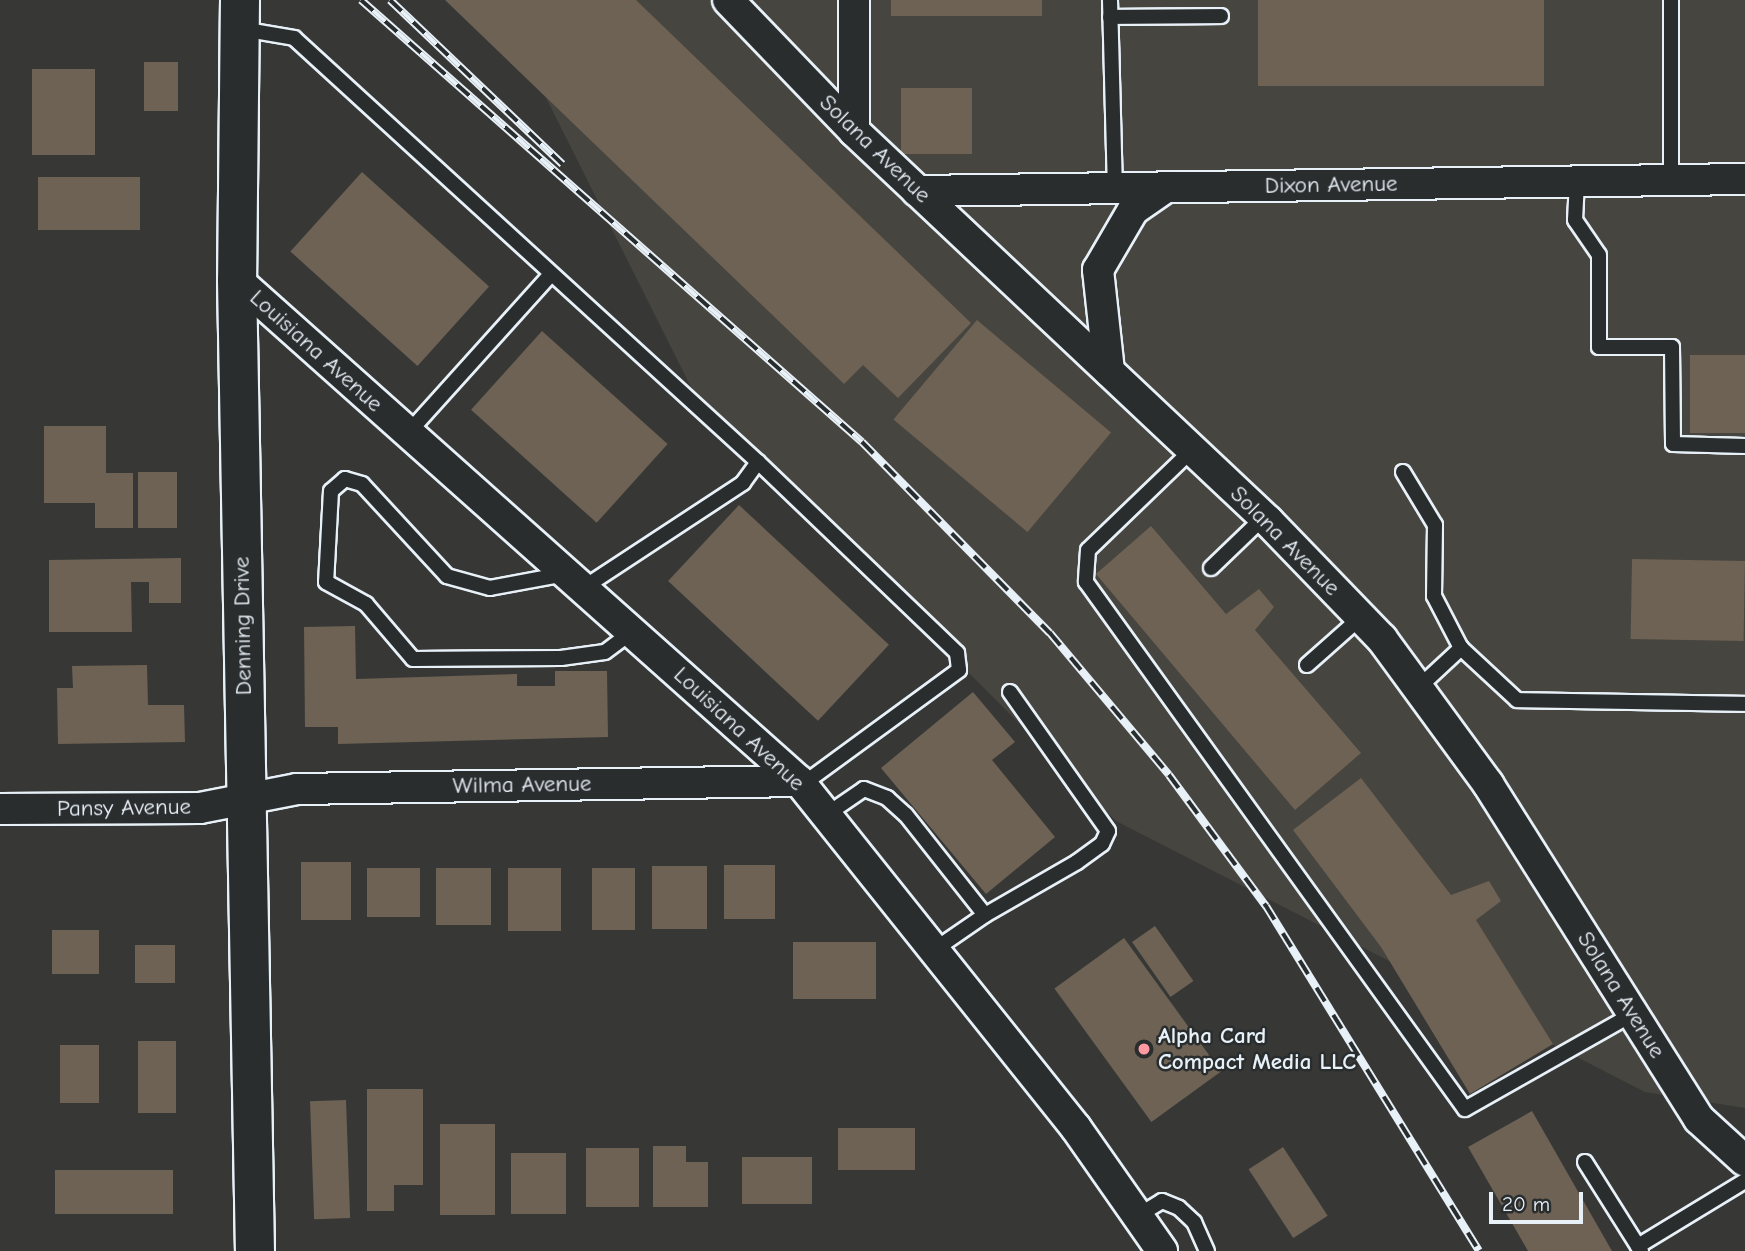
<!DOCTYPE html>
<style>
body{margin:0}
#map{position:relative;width:1745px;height:1251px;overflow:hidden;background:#373836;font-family:"Comic Neue",sans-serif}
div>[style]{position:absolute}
.built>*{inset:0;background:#47453f}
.building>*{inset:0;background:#6d6254;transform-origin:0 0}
.roads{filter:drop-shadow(2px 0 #e8f1f8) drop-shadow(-2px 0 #e8f1f8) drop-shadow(0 2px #e8f1f8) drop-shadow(0 -2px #e8f1f8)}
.lane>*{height:14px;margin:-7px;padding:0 7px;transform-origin:7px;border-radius:7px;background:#2a2d2e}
.street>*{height:30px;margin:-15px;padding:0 15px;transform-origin:15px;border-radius:15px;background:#2a2d2e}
.secondary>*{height:38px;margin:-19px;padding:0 19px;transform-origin:19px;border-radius:19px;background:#2a2d2e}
.rail>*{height:8px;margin-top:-4px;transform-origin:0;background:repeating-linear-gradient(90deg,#2a2d2e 0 16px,#e8f1f8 0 32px);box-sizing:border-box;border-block:2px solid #e8f1f8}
.dots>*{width:19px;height:19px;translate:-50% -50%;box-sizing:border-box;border:4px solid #2a2d2e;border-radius:50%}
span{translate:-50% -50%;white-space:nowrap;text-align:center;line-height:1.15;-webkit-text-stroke:5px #2a2d2e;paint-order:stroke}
.street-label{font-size:23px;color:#e8f1f8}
.poi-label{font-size:23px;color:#e8f1f8;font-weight:700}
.left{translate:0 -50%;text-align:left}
.scale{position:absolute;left:1489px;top:1192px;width:94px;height:32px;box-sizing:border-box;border:4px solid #e8f1f8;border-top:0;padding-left:9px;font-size:21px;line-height:24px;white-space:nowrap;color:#e8f1f8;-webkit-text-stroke:5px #2a2d2e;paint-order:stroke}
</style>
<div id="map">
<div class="built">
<i style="clip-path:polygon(497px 0,1745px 0,1745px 1108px,1645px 1092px,1116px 821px,697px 399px)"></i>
</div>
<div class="building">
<i style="clip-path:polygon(445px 0,636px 0,971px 323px,898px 398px,863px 365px,844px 384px)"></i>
<i style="left:891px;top:0;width:151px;height:16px"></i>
<i style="left:1258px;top:0;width:286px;height:86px"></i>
<i style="left:144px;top:62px;width:34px;height:49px"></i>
<i style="left:32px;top:69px;width:63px;height:86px"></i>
<i style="left:901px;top:88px;width:71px;height:66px"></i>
<i style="left:362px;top:172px;width:171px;height:107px;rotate:42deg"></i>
<i style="left:38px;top:177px;width:102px;height:53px"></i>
<i style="left:977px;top:320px;width:175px;height:130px;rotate:40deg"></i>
<i style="left:542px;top:331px;width:169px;height:106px;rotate:42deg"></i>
<i style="left:1690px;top:355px;width:55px;height:78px"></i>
<i style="clip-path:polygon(44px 426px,106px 426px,106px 473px,133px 473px,133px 528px,95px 528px,95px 503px,44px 503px)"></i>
<i style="left:138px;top:472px;width:39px;height:56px"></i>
<i style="left:739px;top:505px;width:205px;height:104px;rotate:43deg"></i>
<i style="clip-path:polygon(1151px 526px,1226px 614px,1259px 589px,1274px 607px,1255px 630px,1361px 753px,1295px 810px,1096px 574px)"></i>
<i style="clip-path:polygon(181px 558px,181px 603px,149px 603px,149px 582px,131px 582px,132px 632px,49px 632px,49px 560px)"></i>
<i style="left:1632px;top:559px;width:113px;height:80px;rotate:1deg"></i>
<i style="clip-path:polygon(355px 626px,356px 679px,517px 674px,517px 686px,555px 686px,555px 671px,607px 671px,608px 737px,338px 744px,338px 727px,305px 727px,304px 627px)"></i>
<i style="clip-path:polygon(147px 665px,148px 705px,184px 705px,185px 742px,58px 744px,57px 688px,73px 688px,72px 666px)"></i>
<i style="clip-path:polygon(973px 692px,1015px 742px,992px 760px,1055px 837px,986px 894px,881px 768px)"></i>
<i style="clip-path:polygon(1361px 778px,1451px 895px,1489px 881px,1501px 901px,1476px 920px,1553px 1044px,1470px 1094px,1381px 947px,1293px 830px)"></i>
<i style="left:301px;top:862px;width:50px;height:58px"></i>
<i style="left:724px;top:865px;width:51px;height:54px"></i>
<i style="left:652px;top:866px;width:55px;height:63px"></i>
<i style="left:367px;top:868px;width:53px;height:49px"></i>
<i style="left:436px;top:868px;width:55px;height:57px"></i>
<i style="left:508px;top:868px;width:53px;height:63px"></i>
<i style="left:592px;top:868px;width:43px;height:62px"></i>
<i style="left:1155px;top:926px;width:67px;height:28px;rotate:55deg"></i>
<i style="left:52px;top:930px;width:47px;height:44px"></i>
<i style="left:1124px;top:938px;width:165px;height:86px;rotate:54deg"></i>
<i style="left:793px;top:942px;width:83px;height:57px"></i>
<i style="left:135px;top:945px;width:40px;height:38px"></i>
<i style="left:138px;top:1041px;width:38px;height:72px"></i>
<i style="left:60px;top:1045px;width:39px;height:58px"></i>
<i style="clip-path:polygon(367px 1089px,423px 1089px,423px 1185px,394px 1185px,394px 1211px,367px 1211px)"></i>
<i style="left:346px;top:1100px;width:118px;height:36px;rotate:88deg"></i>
<i style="clip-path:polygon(1532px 1111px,1612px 1251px,1528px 1251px,1468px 1147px)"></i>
<i style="left:440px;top:1124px;width:55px;height:91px"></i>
<i style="left:838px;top:1128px;width:77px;height:42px"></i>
<i style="clip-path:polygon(653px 1146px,686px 1146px,686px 1162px,708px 1162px,708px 1207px,653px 1207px)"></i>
<i style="left:1283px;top:1147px;width:82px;height:41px;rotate:57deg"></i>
<i style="left:586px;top:1148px;width:53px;height:59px"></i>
<i style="left:511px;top:1153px;width:55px;height:61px"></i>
<i style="left:742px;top:1157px;width:70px;height:47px"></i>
<i style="left:55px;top:1170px;width:118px;height:44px"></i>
</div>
<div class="roads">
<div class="lane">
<i style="left:1110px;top:0;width:188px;rotate:88.5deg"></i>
<i style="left:1671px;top:0;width:180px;rotate:90deg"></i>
<i style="left:1110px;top:17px;width:111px;rotate:-0.5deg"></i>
<i style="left:242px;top:29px;width:53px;rotate:9.8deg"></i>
<i style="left:294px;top:38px;width:629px;rotate:42.42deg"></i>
<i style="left:758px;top:462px;width:26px;rotate:126deg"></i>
<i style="left:743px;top:483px;width:191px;rotate:146.7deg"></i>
<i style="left:1577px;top:182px;width:38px;rotate:93deg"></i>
<i style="left:1575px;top:220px;width:42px;rotate:55.6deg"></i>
<i style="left:1599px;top:255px;width:92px;rotate:90deg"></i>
<i style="left:1599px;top:347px;width:73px"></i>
<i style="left:1672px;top:347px;width:97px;rotate:89.4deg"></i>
<i style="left:1673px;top:444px;width:72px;rotate:1.6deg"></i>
<i style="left:408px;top:433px;width:214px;rotate:-48deg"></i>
<i style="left:1192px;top:450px;width:144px;rotate:136.1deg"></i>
<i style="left:1088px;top:550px;width:32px;rotate:94deg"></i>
<i style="left:1086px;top:582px;width:649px;rotate:54.28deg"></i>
<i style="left:1465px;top:1109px;width:193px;rotate:-29.5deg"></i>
<i style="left:758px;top:462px;width:276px;rotate:43.8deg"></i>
<i style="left:957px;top:653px;width:17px;rotate:83deg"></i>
<i style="left:959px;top:670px;width:195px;rotate:143.8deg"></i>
<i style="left:1403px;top:472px;width:62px;rotate:58.9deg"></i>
<i style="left:1435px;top:525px;width:71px;rotate:90.8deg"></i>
<i style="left:1434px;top:596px;width:59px;rotate:62.6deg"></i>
<i style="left:1211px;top:568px;width:74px;rotate:-43.9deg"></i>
<i style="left:565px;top:574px;width:76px;rotate:169.4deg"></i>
<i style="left:490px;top:588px;width:45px;rotate:-164.4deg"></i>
<i style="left:447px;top:576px;width:125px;rotate:-132.7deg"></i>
<i style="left:362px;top:484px;width:18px;rotate:-164deg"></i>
<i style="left:345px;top:479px;width:18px;rotate:139deg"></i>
<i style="left:331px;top:491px;width:91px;rotate:93.1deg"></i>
<i style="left:326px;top:582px;width:46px;rotate:28.8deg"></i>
<i style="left:366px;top:604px;width:72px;rotate:49.5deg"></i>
<i style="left:413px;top:659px;width:148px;rotate:-0.4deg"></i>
<i style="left:561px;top:658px;width:44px;rotate:-7.8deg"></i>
<i style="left:605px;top:652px;width:34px;rotate:-37deg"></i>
<i style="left:1307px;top:665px;width:72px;rotate:-41.6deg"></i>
<i style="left:1418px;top:688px;width:59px;rotate:-42.9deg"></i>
<i style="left:1461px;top:648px;width:76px;rotate:42.9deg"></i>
<i style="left:1517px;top:700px;width:228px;rotate:1deg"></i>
<i style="left:826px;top:815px;width:46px;rotate:-34.4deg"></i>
<i style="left:864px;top:789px;width:25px;rotate:21deg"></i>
<i style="left:887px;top:798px;width:25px;rotate:42deg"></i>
<i style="left:906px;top:815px;width:127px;rotate:51.7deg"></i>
<i style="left:985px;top:915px;width:62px;rotate:145.5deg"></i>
<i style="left:985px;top:915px;width:106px;rotate:-29.9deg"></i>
<i style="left:1077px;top:862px;width:31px;rotate:-36deg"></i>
<i style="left:1102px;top:844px;width:14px;rotate:-65deg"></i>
<i style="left:1108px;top:831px;width:170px;rotate:-125.2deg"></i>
<i style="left:1585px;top:1162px;width:99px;rotate:57.8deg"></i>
<i style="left:1139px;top:1215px;width:27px;rotate:-31deg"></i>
<i style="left:1162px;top:1201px;width:18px;rotate:22deg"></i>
<i style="left:1179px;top:1208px;width:21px;rotate:43deg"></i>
<i style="left:1194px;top:1222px;width:32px;rotate:66deg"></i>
<i style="left:1641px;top:1251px;width:6px;rotate:-121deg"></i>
<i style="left:1638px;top:1246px;width:125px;rotate:-31.3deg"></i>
</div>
<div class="street">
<i style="left:728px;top:0;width:182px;rotate:46.1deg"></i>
<i style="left:854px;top:131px;width:569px;rotate:43.29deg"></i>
<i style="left:1268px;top:521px;width:164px;rotate:46deg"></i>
<i style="left:1382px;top:639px;width:180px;rotate:53.8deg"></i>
<i style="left:1488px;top:784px;width:396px;rotate:57.8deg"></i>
<i style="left:1699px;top:1119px;width:62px;rotate:42.4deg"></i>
<i style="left:854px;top:0;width:131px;rotate:90deg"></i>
<i style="left:917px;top:191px;width:828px;rotate:-0.83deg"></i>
<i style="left:237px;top:280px;width:753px;rotate:41.72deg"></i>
<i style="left:799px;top:781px;width:444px;rotate:51.4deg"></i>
<i style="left:1076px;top:1128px;width:150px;rotate:55deg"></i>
<i style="left:1109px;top:371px;width:102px;rotate:-96.2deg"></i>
<i style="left:1098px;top:270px;width:69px;rotate:-59.7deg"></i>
<i style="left:1133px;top:210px;width:40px;rotate:-34.9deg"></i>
<i style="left:0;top:809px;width:200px;rotate:-0.3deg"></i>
<i style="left:200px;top:808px;width:99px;rotate:-11.1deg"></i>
<i style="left:297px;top:789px;width:502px;rotate:-0.91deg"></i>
</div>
<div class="secondary">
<i style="left:240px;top:0;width:280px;rotate:90.6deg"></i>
<i style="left:237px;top:280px;width:971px;rotate:88.94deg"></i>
</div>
</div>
<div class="rail">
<i style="left:361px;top:0;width:668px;rotate:41.42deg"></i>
<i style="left:862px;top:442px;width:268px;rotate:45.5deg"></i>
<i style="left:1050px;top:633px;width:185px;rotate:50deg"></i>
<i style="left:1169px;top:775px;width:163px;rotate:53.5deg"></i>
<i style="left:1266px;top:906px;width:405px;rotate:58.3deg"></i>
<i style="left:390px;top:0;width:238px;rotate:43.6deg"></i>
</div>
<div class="dots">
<i style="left:1144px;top:1049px;background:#ff9aa2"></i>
</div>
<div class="street-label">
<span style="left:875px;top:149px;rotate:44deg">Solana Avenue</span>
<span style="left:1331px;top:185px;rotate:-1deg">Dixon Avenue</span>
<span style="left:316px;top:351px;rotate:42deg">Louisiana Avenue</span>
<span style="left:1285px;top:541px;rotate:45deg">Solana Avenue</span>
<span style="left:243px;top:626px;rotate:-91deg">Denning Drive</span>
<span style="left:739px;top:729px;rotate:43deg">Louisiana Avenue</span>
<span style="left:522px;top:785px;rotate:-1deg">Wilma Avenue</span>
<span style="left:124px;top:808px;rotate:-1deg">Pansy Avenue</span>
<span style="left:1621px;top:995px;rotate:58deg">Solana Avenue</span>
</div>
<div class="poi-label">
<span class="left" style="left:1158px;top:1049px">Alpha Card<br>Compact Media LLC</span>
</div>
<div class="scale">20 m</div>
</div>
